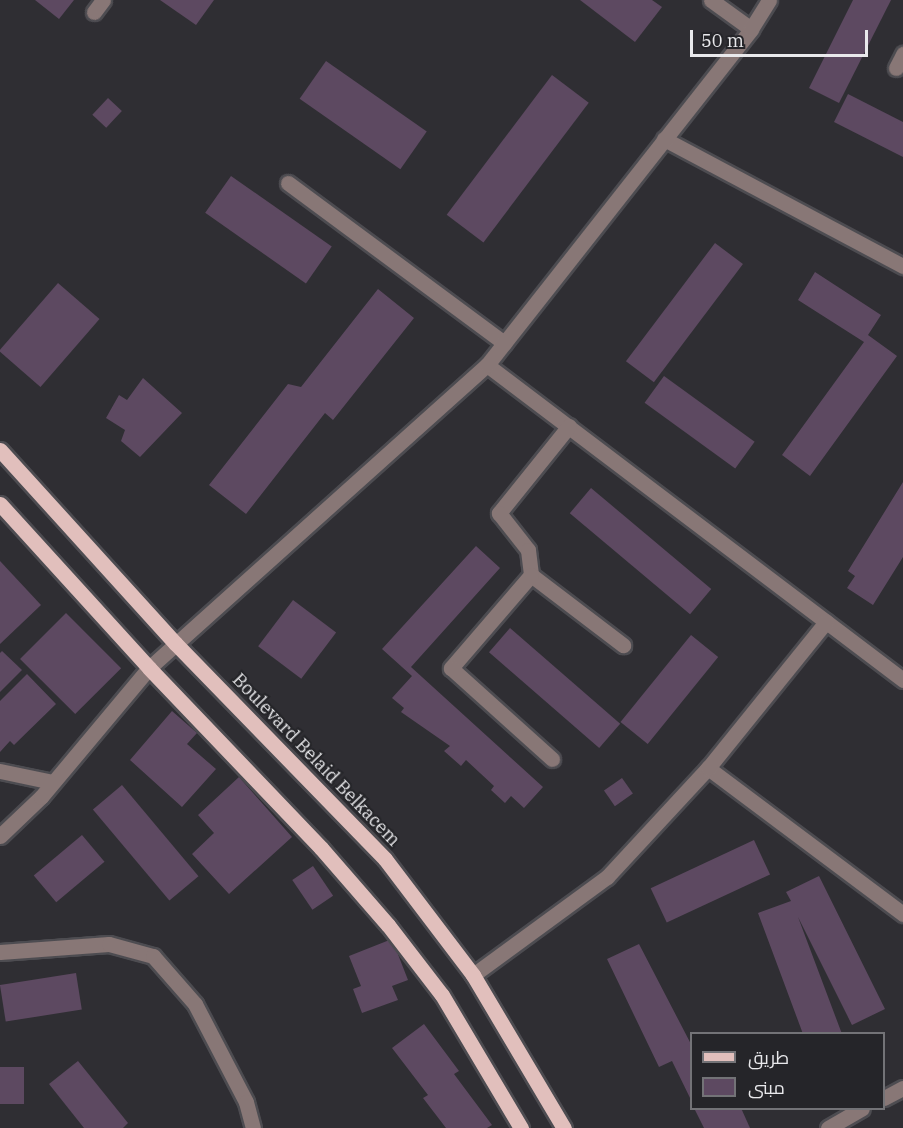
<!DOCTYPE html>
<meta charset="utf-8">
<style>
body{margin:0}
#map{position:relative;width:903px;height:1128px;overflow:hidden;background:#2f2e33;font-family:"IBM Plex Serif",Cairo,serif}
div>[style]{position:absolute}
.building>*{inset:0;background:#5d4961;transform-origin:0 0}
.roads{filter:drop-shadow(2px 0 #4d4c51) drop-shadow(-2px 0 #4d4c51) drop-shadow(0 2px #4d4c51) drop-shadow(0 -2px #4d4c51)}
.minor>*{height:15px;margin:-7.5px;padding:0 7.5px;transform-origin:7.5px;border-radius:7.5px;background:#887776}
.major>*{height:15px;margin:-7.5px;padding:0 7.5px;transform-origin:7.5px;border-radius:7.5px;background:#e1bfbc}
span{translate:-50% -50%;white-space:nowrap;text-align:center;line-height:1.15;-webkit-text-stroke:4.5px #252529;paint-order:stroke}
.street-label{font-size:18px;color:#e9e9ec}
.legend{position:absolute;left:690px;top:1032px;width:195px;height:78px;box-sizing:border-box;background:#252529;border:2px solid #737377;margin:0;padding:8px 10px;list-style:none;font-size:18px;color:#e9e9ec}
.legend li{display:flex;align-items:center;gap:12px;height:30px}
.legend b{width:30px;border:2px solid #737377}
.scale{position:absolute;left:690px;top:30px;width:178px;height:27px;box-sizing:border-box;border:3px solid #e9e9ec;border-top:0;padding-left:8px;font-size:18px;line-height:21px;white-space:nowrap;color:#e9e9ec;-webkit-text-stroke:4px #252529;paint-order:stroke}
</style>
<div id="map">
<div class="building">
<i style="clip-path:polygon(35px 0,74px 0,59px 19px)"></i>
<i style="clip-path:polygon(160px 0,214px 0,196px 25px)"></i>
<i style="clip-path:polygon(580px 0,652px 0,662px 7px,635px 42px)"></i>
<i style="clip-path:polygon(853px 0,891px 0,839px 103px,809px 88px)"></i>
<i style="left:326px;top:61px;width:123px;height:46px;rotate:35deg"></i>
<i style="left:552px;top:75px;width:46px;height:175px;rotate:37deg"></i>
<i style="clip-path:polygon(848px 94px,903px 122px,903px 157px,834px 122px)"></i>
<i style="left:108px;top:98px;width:19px;height:23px;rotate:43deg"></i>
<i style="left:231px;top:176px;width:123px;height:45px;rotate:35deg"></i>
<i style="left:715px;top:243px;width:35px;height:148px;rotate:37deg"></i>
<i style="clip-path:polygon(815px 272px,881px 315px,868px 335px,897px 356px,810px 476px,782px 455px,864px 342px,798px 300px)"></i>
<i style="left:58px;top:283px;width:55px;height:90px;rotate:41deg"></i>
<i style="clip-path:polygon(378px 289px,414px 318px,333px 420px,325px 413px,246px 514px,209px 485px,288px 384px,301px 387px)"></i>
<i style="left:664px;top:376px;width:112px;height:33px;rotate:36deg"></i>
<i style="clip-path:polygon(143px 378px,182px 413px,140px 457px,121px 441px,125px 430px,106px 418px,119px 395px,127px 400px)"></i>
<i style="clip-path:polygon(903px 482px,903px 557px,873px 605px,847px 588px,855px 576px,848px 571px)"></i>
<i style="left:591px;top:488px;width:157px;height:33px;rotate:40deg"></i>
<i style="clip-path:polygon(476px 546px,500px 568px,411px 667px,543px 787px,524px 808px,511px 796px,505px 803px,491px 790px,494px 786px,466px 760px,461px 766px,444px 751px,450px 746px,401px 712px,404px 708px,392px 698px,412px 676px,382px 649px)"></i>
<i style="clip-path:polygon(0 561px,41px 605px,0 644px)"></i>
<i style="left:293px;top:600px;width:54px;height:58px;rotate:37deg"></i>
<i style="left:66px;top:613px;width:78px;height:65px;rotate:45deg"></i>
<i style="left:510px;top:628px;width:146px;height:32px;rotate:41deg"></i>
<i style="left:691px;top:635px;width:35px;height:112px;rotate:39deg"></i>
<i style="clip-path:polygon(2px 651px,22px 670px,0 692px,0 653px)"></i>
<i style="clip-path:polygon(27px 674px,56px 704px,14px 745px,10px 741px,0 752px,0 701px)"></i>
<i style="clip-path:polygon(172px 711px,197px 733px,187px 744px,216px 769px,182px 807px,130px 760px)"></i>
<i style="clip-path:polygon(239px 777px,292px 837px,229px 894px,192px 854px,214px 833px,198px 815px)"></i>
<i style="left:622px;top:778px;width:19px;height:22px;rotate:55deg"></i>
<i style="left:122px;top:785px;width:119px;height:38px;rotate:50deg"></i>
<i style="left:82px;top:835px;width:35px;height:63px;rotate:50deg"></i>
<i style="left:754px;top:840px;width:38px;height:114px;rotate:65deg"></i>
<i style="left:313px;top:866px;width:36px;height:25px;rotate:56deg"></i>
<i style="clip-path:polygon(819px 876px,885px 1009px,852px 1025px,798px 917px,842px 1034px,803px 1034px,758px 913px,791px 901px,786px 892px)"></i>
<i style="clip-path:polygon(392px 939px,408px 980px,392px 986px,398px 1000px,362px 1013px,353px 989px,361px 986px,349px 956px)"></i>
<i style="clip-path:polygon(639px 944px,692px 1046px,692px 1102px,672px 1061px,659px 1067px,607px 959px)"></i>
<i style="left:76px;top:973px;width:37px;height:77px;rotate:81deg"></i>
<i style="clip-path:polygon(424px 1024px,459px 1071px,454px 1074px,492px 1125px,487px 1128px,446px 1128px,423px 1098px,428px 1095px,392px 1048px)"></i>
<i style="clip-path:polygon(78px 1061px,128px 1123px,123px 1128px,84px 1128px,49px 1084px)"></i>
<i style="left:0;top:1067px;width:24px;height:37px"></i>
<i style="clip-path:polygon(694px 1108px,741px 1108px,750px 1128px,704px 1128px)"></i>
</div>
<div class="roads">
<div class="minor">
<i style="left:711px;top:0;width:49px;rotate:35.9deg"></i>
<i style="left:94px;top:12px;width:15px;rotate:-53deg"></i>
<i style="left:896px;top:68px;width:16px;rotate:-63deg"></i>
<i style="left:664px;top:139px;width:271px;rotate:28deg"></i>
<i style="left:288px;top:183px;width:269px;rotate:36.5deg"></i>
<i style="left:487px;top:365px;width:522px;rotate:37.13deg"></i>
<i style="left:569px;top:426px;width:112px;rotate:128.8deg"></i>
<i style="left:499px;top:513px;width:47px;rotate:51.9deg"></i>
<i style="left:528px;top:550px;width:25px;rotate:83deg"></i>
<i style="left:531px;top:575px;width:116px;rotate:37.3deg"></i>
<i style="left:531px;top:575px;width:123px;rotate:130.7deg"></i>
<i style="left:451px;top:668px;width:136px;rotate:42deg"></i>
<i style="left:708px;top:768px;width:244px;rotate:36.8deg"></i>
<i style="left:0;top:771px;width:53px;rotate:11.9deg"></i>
<i style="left:0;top:836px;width:57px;rotate:-43.6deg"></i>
<i style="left:41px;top:797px;width:168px;rotate:-50.1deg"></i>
<i style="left:149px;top:668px;width:454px;rotate:-41.9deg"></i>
<i style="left:487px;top:365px;width:427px;rotate:-51.8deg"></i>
<i style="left:751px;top:29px;width:34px;rotate:-58deg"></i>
<i style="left:0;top:952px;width:109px;rotate:-4.2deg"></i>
<i style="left:109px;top:944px;width:46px;rotate:15.3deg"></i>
<i style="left:153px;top:956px;width:64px;rotate:48.8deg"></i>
<i style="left:195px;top:1004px;width:110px;rotate:62.5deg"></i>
<i style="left:246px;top:1102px;width:27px;rotate:75deg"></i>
<i style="left:473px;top:975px;width:166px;rotate:-36.2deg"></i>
<i style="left:607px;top:877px;width:149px;rotate:-47.2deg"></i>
<i style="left:708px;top:768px;width:188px;rotate:-51.1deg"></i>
<i style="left:884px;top:1098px;width:21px;rotate:-28deg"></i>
<i style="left:828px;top:1128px;width:39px;rotate:-30deg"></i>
</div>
<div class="major">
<i style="left:0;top:450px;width:261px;rotate:47.8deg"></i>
<i style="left:175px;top:643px;width:301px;rotate:45.8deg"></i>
<i style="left:385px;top:859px;width:146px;rotate:52.8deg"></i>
<i style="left:473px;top:975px;width:178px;rotate:59.3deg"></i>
<i style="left:0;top:504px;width:222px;rotate:47.7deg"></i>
<i style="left:149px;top:668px;width:249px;rotate:46.3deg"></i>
<i style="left:321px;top:848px;width:102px;rotate:49deg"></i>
<i style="left:388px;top:925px;width:88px;rotate:52.4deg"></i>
<i style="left:442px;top:995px;width:155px;rotate:59.3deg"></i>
</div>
</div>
<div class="street-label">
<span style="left:316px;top:760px;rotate:46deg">Boulevard Belaid Belkacem</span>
</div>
<ul class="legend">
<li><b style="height:8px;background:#e1bfbc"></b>طريق</li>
<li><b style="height:16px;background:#5d4961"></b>مبنى</li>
</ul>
<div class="scale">50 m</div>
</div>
